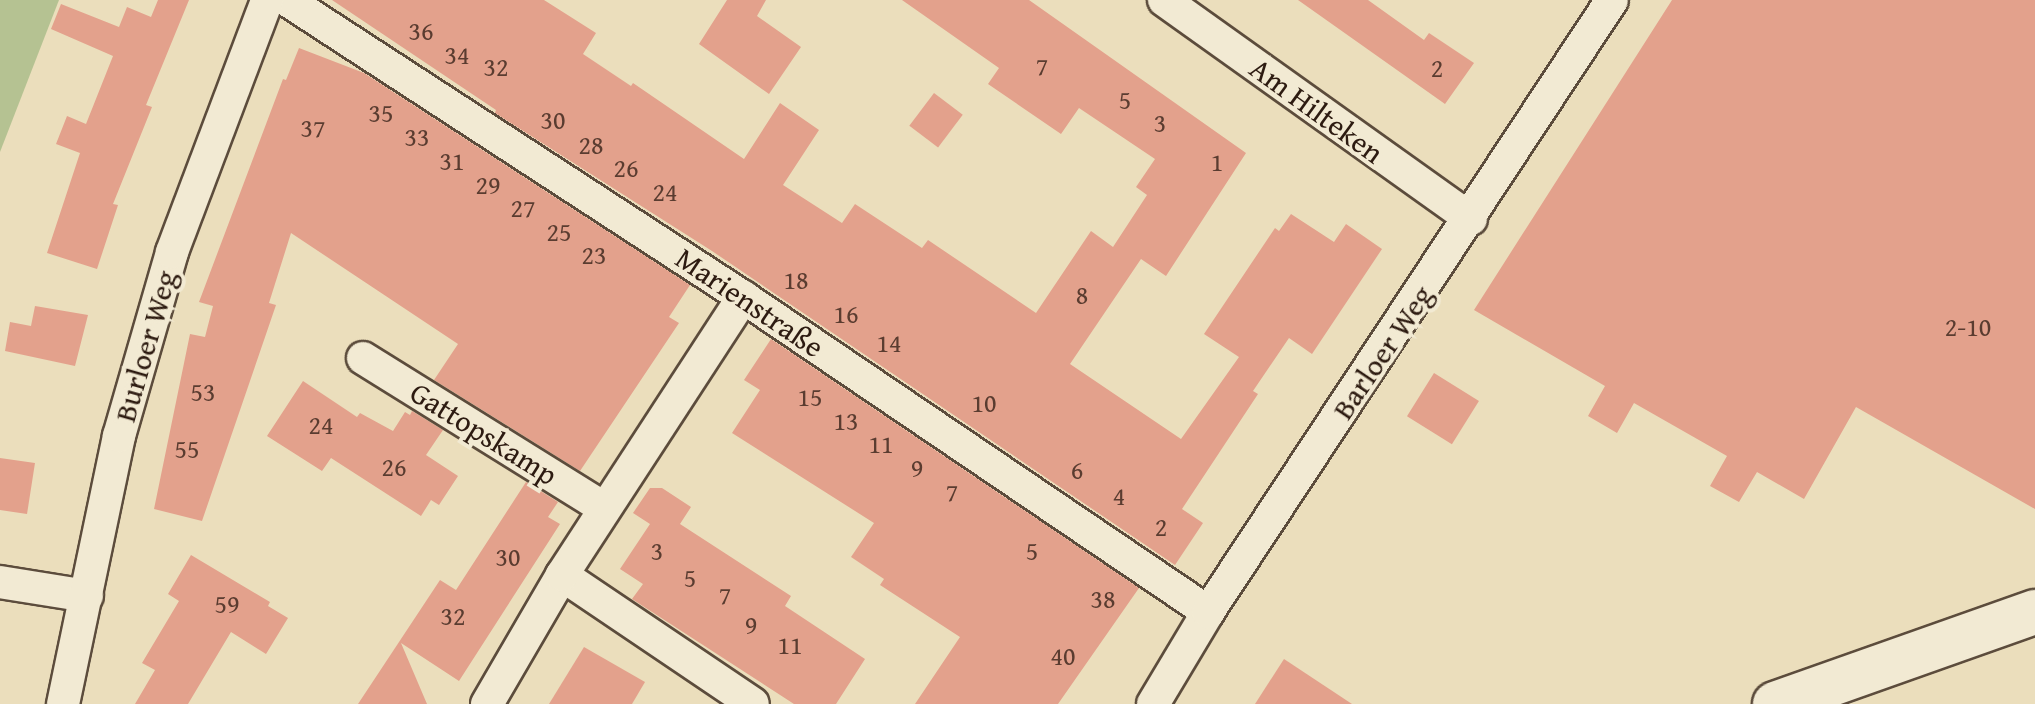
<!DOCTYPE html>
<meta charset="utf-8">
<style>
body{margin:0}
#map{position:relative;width:2035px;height:704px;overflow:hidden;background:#ebdebc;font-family:"Gentium Book Plus",serif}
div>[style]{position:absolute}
.green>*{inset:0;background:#b5c292}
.building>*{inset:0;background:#e3a18c;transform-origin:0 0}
.roads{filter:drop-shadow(2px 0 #5c4c3c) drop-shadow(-2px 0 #5c4c3c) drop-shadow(0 2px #5c4c3c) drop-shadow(0 -2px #5c4c3c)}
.street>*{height:32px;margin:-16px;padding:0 16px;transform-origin:16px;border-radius:16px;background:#f2ead3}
.secondary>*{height:44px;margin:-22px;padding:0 22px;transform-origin:22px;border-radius:22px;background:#f2ead3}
span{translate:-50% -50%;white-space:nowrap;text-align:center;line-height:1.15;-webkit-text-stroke:8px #f2ead3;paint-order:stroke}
.number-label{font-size:26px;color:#5a3c30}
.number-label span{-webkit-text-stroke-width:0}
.street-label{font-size:30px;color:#2d1b11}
</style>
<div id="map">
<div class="green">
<i style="clip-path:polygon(0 0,59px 0,0 152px)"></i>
</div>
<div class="building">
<i style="clip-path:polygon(158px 0,189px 0,146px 105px,152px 107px,113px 204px,118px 205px,97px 269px,47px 253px,80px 153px,56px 144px,67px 116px,86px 124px,113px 56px,51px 29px,61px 4px,119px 27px,127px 7px,151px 17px)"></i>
<i style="clip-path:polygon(332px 0,544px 0,596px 33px,583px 54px,631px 86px,633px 83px,744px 159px,780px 103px,819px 130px,783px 185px,842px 223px,855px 204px,922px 248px,928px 240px,1036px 313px,1091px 231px,1113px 247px,1147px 195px,1136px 187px,1155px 159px,1079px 108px,1061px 134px,988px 84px,999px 68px,902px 0,1029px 0,1246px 153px,1166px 276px,1141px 259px,1070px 364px,1181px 439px,1239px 357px,1204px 334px,1275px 228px,1279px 231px,1291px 214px,1334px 242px,1346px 224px,1382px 249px,1312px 354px,1289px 338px,1253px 391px,1258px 394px,1182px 509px,1203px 523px,1175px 565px,712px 251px,495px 113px,496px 110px)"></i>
<i style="clip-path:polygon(727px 0,766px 0,757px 16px,801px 47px,769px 94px,699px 44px)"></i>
<i style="clip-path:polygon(1298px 0,1368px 0,1424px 40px,1429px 33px,1474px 63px,1445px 104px)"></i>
<i style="clip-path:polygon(1672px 0,2035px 0,2035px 509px,1856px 407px,1804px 499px,1757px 472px,1739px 502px,1710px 486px,1727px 456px,1634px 403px,1617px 433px,1588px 416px,1605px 386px,1474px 310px)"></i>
<i style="clip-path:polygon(299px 48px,364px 73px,690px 285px,669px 317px,679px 323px,580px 471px,434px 380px,458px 344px,291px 233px,269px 303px,276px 305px,202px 521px,154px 509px,190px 334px,205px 337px,213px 306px,199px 302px,283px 79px,286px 80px)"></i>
<i style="left:934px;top:93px;width:36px;height:41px;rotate:37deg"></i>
<i style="clip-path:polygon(35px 306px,88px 315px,75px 366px,5px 351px,10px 322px,31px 326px)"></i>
<i style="clip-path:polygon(771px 339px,1139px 588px,1058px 704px,915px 704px,960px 637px,880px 585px,884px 579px,851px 557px,874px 523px,732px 433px,760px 390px,744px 380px)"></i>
<i style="left:1434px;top:373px;width:53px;height:51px;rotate:32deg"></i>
<i style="clip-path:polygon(303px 381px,357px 417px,360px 413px,393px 431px,405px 412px,410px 415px,412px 411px,443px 430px,426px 455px,458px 476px,439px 505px,431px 500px,421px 516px,331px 458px,322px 471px,267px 436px)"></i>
<i style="clip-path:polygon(0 458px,35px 463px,27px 514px,0 510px)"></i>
<i style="clip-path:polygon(526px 482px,558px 502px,548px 517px,560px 524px,459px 681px,401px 643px,427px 704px,358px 704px,440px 580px,456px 590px)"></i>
<i style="clip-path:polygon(650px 488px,662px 488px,691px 507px,680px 524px,791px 596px,785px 606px,865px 659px,836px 704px,794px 704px,632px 599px,643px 584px,620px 569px,650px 524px,633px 513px)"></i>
<i style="clip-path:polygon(191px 555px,270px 602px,268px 606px,288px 618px,266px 654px,231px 632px,188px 704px,135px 704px,155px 670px,142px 663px,179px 601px,168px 594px)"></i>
<i style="clip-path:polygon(584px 647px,645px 682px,632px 704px,549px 704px)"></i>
<i style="clip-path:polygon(1284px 659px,1352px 704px,1255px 704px)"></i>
</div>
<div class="roads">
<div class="street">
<i style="left:287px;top:0;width:544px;rotate:33.08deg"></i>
<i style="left:743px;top:297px;width:562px;rotate:34.11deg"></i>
<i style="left:1164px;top:0;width:377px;rotate:35.5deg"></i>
<i style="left:363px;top:358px;width:284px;rotate:31.9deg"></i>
<i style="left:562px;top:575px;width:230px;rotate:34deg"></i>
<i style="left:0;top:582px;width:88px;rotate:9.1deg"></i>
<i style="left:63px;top:704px;width:274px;rotate:-78.2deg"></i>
<i style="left:119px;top:436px;width:191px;rotate:-73.9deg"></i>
<i style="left:172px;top:252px;width:269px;rotate:-69.3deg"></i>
<i style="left:487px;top:704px;width:149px;rotate:-59.8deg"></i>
<i style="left:562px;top:575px;width:332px;rotate:-56.9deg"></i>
<i style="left:1153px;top:704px;width:107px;rotate:-59.1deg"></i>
<i style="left:1208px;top:612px;width:733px;rotate:-56.57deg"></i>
</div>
<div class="secondary">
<i style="left:1775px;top:704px;width:276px;rotate:-19.5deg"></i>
</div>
</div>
<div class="number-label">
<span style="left:421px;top:31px">36</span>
<span style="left:457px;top:55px">34</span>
<span style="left:1042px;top:66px">7</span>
<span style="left:496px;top:67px">32</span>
<span style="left:1437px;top:68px">2</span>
<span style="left:1125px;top:100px">5</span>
<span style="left:381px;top:113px">35</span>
<span style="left:553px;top:120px">30</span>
<span style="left:1160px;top:123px">3</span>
<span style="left:313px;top:128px">37</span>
<span style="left:417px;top:137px">33</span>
<span style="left:591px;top:145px">28</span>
<span style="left:452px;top:161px">31</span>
<span style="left:1217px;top:162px">1</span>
<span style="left:626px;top:168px">26</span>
<span style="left:488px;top:185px">29</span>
<span style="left:665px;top:192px">24</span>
<span style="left:523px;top:208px">27</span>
<span style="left:559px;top:232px">25</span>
<span style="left:594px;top:255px">23</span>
<span style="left:796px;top:280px">18</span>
<span style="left:1082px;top:295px">8</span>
<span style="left:846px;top:314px">16</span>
<span style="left:1968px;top:327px">2-10</span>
<span style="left:889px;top:343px">14</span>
<span style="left:203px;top:392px">53</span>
<span style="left:810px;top:397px">15</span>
<span style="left:984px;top:403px">10</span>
<span style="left:846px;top:421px">13</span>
<span style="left:321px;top:425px">24</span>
<span style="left:881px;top:444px">11</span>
<span style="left:187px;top:449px">55</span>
<span style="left:394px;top:467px">26</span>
<span style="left:917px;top:468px">9</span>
<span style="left:1077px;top:470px">6</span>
<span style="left:952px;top:492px">7</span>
<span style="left:1119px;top:496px">4</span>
<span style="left:1161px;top:527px">2</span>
<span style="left:657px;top:551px">3</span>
<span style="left:1032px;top:551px">5</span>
<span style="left:508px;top:557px">30</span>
<span style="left:690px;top:578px">5</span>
<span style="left:725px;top:595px">7</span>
<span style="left:1103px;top:599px">38</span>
<span style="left:227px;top:604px">59</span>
<span style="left:453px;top:616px">32</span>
<span style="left:751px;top:625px">9</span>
<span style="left:790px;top:645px">11</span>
<span style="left:1063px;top:656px">40</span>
</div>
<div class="street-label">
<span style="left:1317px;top:110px;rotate:36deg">Am Hilteken</span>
<span style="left:750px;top:302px;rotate:34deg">Marienstraße</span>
<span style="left:145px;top:346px;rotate:-74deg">Burloer Weg</span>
<span style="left:1382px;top:352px;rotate:-56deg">Barloer Weg</span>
<span style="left:484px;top:433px;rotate:32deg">Gattopskamp</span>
</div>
</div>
